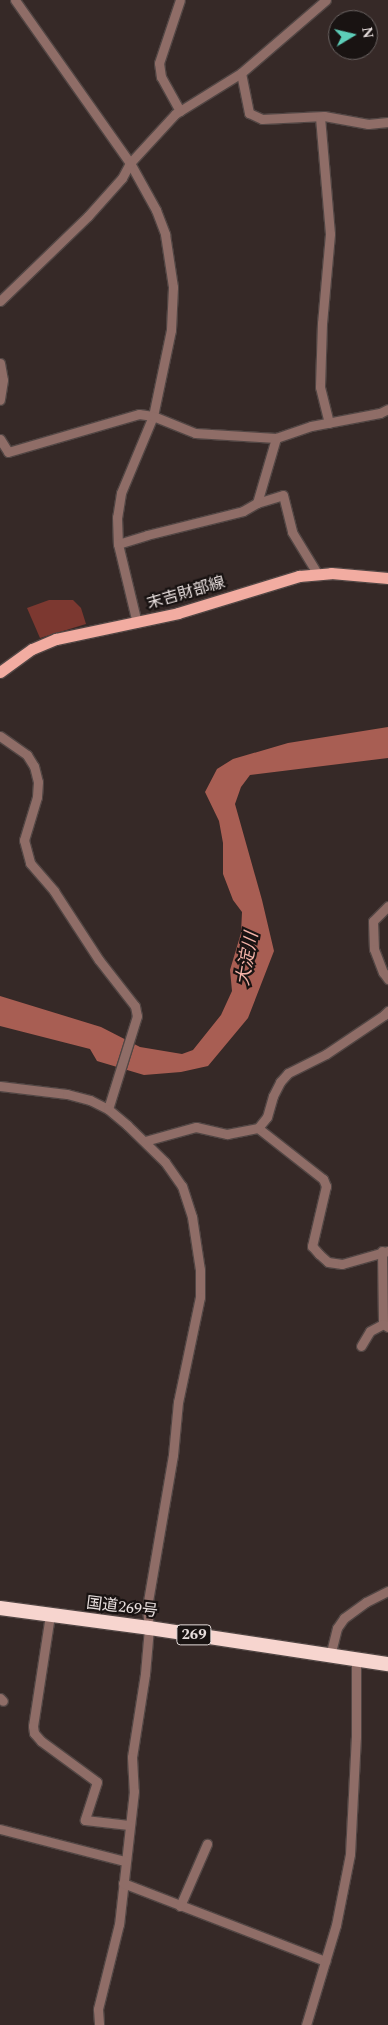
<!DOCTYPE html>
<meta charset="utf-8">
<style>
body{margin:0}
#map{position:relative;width:388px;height:2025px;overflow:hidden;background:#362927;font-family:Spectral,"Noto Sans JP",serif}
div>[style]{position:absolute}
.green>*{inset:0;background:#7c3830}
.water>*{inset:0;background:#a85e53}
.roads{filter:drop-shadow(1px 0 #524644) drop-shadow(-1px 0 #524644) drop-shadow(0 1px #524644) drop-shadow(0 -1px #524644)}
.minor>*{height:9px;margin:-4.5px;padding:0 4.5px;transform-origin:4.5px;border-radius:4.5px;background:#8f6d67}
.major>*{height:11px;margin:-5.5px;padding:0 5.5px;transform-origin:5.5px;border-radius:5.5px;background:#f2aca1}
.highway>*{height:14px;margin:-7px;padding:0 7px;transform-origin:7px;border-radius:7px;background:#f7d5cf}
span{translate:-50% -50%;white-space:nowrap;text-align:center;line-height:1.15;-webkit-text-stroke:4.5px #191312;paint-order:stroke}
.shield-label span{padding:1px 4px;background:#191312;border:1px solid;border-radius:4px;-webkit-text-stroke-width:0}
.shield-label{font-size:15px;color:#e6dddc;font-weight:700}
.street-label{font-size:16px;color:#e6dddc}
.water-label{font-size:18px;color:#f3b3a8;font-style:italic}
.north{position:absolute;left:328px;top:10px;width:50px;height:50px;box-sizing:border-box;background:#191312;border:1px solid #6b6463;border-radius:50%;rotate:81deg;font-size:14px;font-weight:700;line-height:20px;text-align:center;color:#e6dddc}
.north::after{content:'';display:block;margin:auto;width:18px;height:22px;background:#5dceb9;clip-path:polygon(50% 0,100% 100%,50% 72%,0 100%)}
</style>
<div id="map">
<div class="green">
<i style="clip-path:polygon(49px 600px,73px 600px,81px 608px,86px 624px,40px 638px,27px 608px)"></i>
</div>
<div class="water">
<i style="clip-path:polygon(388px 727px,388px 758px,250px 775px,241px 787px,235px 804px,262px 900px,274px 951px,248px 1018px,208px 1066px,181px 1072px,144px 1075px,97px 1061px,90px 1049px,0 1026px,0 996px,101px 1027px,140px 1047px,182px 1054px,193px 1050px,221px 1015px,232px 991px,230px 970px,241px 933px,242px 912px,233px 900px,223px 874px,223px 843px,219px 821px,205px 792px,217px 769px,233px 759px,288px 743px)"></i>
</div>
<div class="roads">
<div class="minor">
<i style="left:15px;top:0;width:199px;rotate:54.8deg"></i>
<i style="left:130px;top:163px;width:54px;rotate:61deg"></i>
<i style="left:156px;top:210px;width:26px;rotate:69deg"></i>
<i style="left:165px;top:234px;width:54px;rotate:81.4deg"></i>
<i style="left:173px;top:287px;width:43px;rotate:92.7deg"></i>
<i style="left:171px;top:330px;width:88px;rotate:101.8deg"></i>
<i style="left:153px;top:416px;width:83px;rotate:112.6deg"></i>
<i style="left:121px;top:493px;width:24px;rotate:99deg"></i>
<i style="left:117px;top:517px;width:27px;rotate:88deg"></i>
<i style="left:118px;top:544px;width:81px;rotate:76.5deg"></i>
<i style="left:241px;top:73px;width:41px;rotate:78.7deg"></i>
<i style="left:249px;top:113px;width:14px;rotate:25deg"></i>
<i style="left:262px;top:119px;width:62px;rotate:-2.8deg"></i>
<i style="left:324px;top:116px;width:45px;rotate:10.3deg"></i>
<i style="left:368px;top:124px;width:20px;rotate:-6deg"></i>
<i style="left:180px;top:111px;width:39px;rotate:-119deg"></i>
<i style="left:161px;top:77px;width:14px;rotate:-98deg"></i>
<i style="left:159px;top:63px;width:66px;rotate:-71.6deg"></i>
<i style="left:320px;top:117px;width:117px;rotate:85.1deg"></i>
<i style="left:330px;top:234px;width:89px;rotate:95.1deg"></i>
<i style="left:322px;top:323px;width:64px;rotate:91.8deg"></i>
<i style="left:320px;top:387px;width:37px;rotate:76deg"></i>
<i style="left:0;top:301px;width:122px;rotate:-44deg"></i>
<i style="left:88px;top:216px;width:51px;rotate:-48.2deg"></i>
<i style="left:122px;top:178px;width:17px;rotate:-62deg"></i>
<i style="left:130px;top:163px;width:67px;rotate:-47.4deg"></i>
<i style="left:175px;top:114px;width:78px;rotate:-31.8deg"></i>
<i style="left:241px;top:73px;width:112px;rotate:-40.7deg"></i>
<i style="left:0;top:363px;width:17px;rotate:80deg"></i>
<i style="left:3px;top:380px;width:20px;rotate:99deg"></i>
<i style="left:0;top:439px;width:15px;rotate:58deg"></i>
<i style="left:8px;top:452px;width:136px;rotate:-16.2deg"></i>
<i style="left:139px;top:414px;width:14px;rotate:8deg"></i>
<i style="left:153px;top:416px;width:45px;rotate:22deg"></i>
<i style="left:195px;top:433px;width:81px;rotate:3.5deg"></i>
<i style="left:276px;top:438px;width:37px;rotate:-19deg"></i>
<i style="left:311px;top:426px;width:70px;rotate:-10.7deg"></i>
<i style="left:380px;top:413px;width:9px;rotate:-27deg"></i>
<i style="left:257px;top:503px;width:27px;rotate:-17deg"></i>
<i style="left:283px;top:495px;width:38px;rotate:76deg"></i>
<i style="left:292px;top:532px;width:48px;rotate:58.6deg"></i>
<i style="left:118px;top:544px;width:30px;rotate:-17deg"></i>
<i style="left:147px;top:535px;width:99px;rotate:-14deg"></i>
<i style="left:243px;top:511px;width:16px;rotate:-30deg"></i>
<i style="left:257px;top:503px;width:68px;rotate:-73.7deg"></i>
<i style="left:0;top:736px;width:33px;rotate:35deg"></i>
<i style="left:27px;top:755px;width:13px;rotate:58deg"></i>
<i style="left:34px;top:766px;width:16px;rotate:76deg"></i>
<i style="left:38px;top:782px;width:15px;rotate:94deg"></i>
<i style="left:37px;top:797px;width:45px;rotate:106.8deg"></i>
<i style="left:24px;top:840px;width:24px;rotate:75deg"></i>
<i style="left:30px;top:863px;width:37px;rotate:49deg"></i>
<i style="left:54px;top:891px;width:82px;rotate:56.9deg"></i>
<i style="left:99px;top:960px;width:58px;rotate:52deg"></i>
<i style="left:135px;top:1006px;width:10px;rotate:79deg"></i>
<i style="left:137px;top:1016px;width:97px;rotate:107.3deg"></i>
<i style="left:388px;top:906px;width:21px;rotate:135deg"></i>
<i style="left:373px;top:921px;width:28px;rotate:88deg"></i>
<i style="left:374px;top:949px;width:25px;rotate:69deg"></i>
<i style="left:383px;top:972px;width:9px;rotate:54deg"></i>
<i style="left:0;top:1086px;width:67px;rotate:6.8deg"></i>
<i style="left:67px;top:1094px;width:24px;rotate:15deg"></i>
<i style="left:90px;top:1100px;width:20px;rotate:27deg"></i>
<i style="left:108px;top:1109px;width:25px;rotate:40deg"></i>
<i style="left:127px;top:1125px;width:53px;rotate:44.2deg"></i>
<i style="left:165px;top:1162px;width:29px;rotate:55deg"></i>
<i style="left:182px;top:1186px;width:33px;rotate:72deg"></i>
<i style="left:192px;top:1217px;width:54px;rotate:81.4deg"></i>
<i style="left:200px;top:1270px;width:27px;rotate:90deg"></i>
<i style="left:200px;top:1297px;width:107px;rotate:101.8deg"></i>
<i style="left:178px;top:1402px;width:53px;rotate:95.4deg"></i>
<i style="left:173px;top:1455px;width:154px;rotate:99.7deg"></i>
<i style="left:147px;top:1607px;width:21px;rotate:85deg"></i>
<i style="left:149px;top:1628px;width:46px;rotate:95deg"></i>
<i style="left:145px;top:1674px;width:84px;rotate:98.9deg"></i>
<i style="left:132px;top:1757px;width:34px;rotate:87deg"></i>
<i style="left:134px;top:1791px;width:134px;rotate:96.4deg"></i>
<i style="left:119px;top:1924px;width:88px;rotate:103.9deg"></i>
<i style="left:98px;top:2009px;width:16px;rotate:86deg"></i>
<i style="left:258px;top:1128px;width:83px;rotate:38.1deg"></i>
<i style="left:323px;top:1179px;width:8px;rotate:67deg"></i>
<i style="left:326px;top:1186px;width:62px;rotate:103.1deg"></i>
<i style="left:312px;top:1246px;width:11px;rotate:49deg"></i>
<i style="left:319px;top:1254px;width:12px;rotate:42deg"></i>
<i style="left:328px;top:1262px;width:14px;rotate:8deg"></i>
<i style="left:342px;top:1264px;width:48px;rotate:-15.8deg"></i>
<i style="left:145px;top:1141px;width:53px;rotate:-15.4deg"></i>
<i style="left:196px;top:1127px;width:32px;rotate:13deg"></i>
<i style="left:227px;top:1134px;width:32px;rotate:-11deg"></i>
<i style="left:258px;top:1128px;width:14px;rotate:-51deg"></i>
<i style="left:267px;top:1117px;width:22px;rotate:-74deg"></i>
<i style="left:273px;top:1096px;width:16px;rotate:-63deg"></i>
<i style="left:280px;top:1082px;width:12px;rotate:-48deg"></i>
<i style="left:288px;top:1073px;width:42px;rotate:-26.6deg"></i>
<i style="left:326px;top:1054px;width:70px;rotate:-33.9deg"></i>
<i style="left:384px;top:1015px;width:6px;rotate:-45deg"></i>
<i style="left:382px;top:1251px;width:73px;rotate:89.2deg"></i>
<i style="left:361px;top:1346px;width:17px;rotate:-59deg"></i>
<i style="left:370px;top:1331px;width:15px;rotate:-28deg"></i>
<i style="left:383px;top:1324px;width:6px;rotate:31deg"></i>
<i style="left:50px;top:1615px;width:112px;rotate:98.7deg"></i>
<i style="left:33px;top:1726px;width:7px;rotate:82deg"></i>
<i style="left:34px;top:1733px;width:11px;rotate:49deg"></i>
<i style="left:41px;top:1741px;width:69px;rotate:36.2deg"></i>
<i style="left:97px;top:1782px;width:40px;rotate:108deg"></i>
<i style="left:85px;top:1820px;width:44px;rotate:6.5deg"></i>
<i style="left:330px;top:1656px;width:29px;rotate:-76deg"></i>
<i style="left:337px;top:1628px;width:12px;rotate:-55deg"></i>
<i style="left:344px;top:1618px;width:27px;rotate:-36deg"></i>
<i style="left:366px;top:1602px;width:25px;rotate:-27deg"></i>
<i style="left:0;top:1698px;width:4px;rotate:45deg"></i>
<i style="left:0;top:1829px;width:129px;rotate:14.4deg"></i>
<i style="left:123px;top:1883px;width:217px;rotate:21.1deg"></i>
<i style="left:180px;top:1906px;width:68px;rotate:-66.5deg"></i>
<i style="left:306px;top:2025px;width:104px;rotate:-73.3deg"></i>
<i style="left:336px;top:1925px;width:72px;rotate:-78.8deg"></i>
<i style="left:350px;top:1854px;width:117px;rotate:-87.1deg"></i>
<i style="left:356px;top:1737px;width:78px;rotate:-90deg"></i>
</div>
<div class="major">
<i style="left:0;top:672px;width:39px;rotate:-36deg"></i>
<i style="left:32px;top:649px;width:26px;rotate:-23deg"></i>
<i style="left:56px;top:639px;width:125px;rotate:-12deg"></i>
<i style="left:178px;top:613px;width:127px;rotate:-17deg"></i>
<i style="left:299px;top:576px;width:32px;rotate:-5deg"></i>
<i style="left:331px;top:573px;width:57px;rotate:5deg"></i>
</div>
<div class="highway">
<i style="left:0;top:1608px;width:150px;rotate:7.6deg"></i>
<i style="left:149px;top:1628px;width:242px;rotate:8.6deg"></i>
</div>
</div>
<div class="shield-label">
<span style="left:194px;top:1635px">269</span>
</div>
<div class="street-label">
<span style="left:186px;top:593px;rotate:-16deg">末吉財部線</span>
<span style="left:122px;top:1607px;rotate:7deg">国道269号</span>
</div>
<div class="water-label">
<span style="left:248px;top:959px;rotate:-80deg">大淀川</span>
</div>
<div class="north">N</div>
</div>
